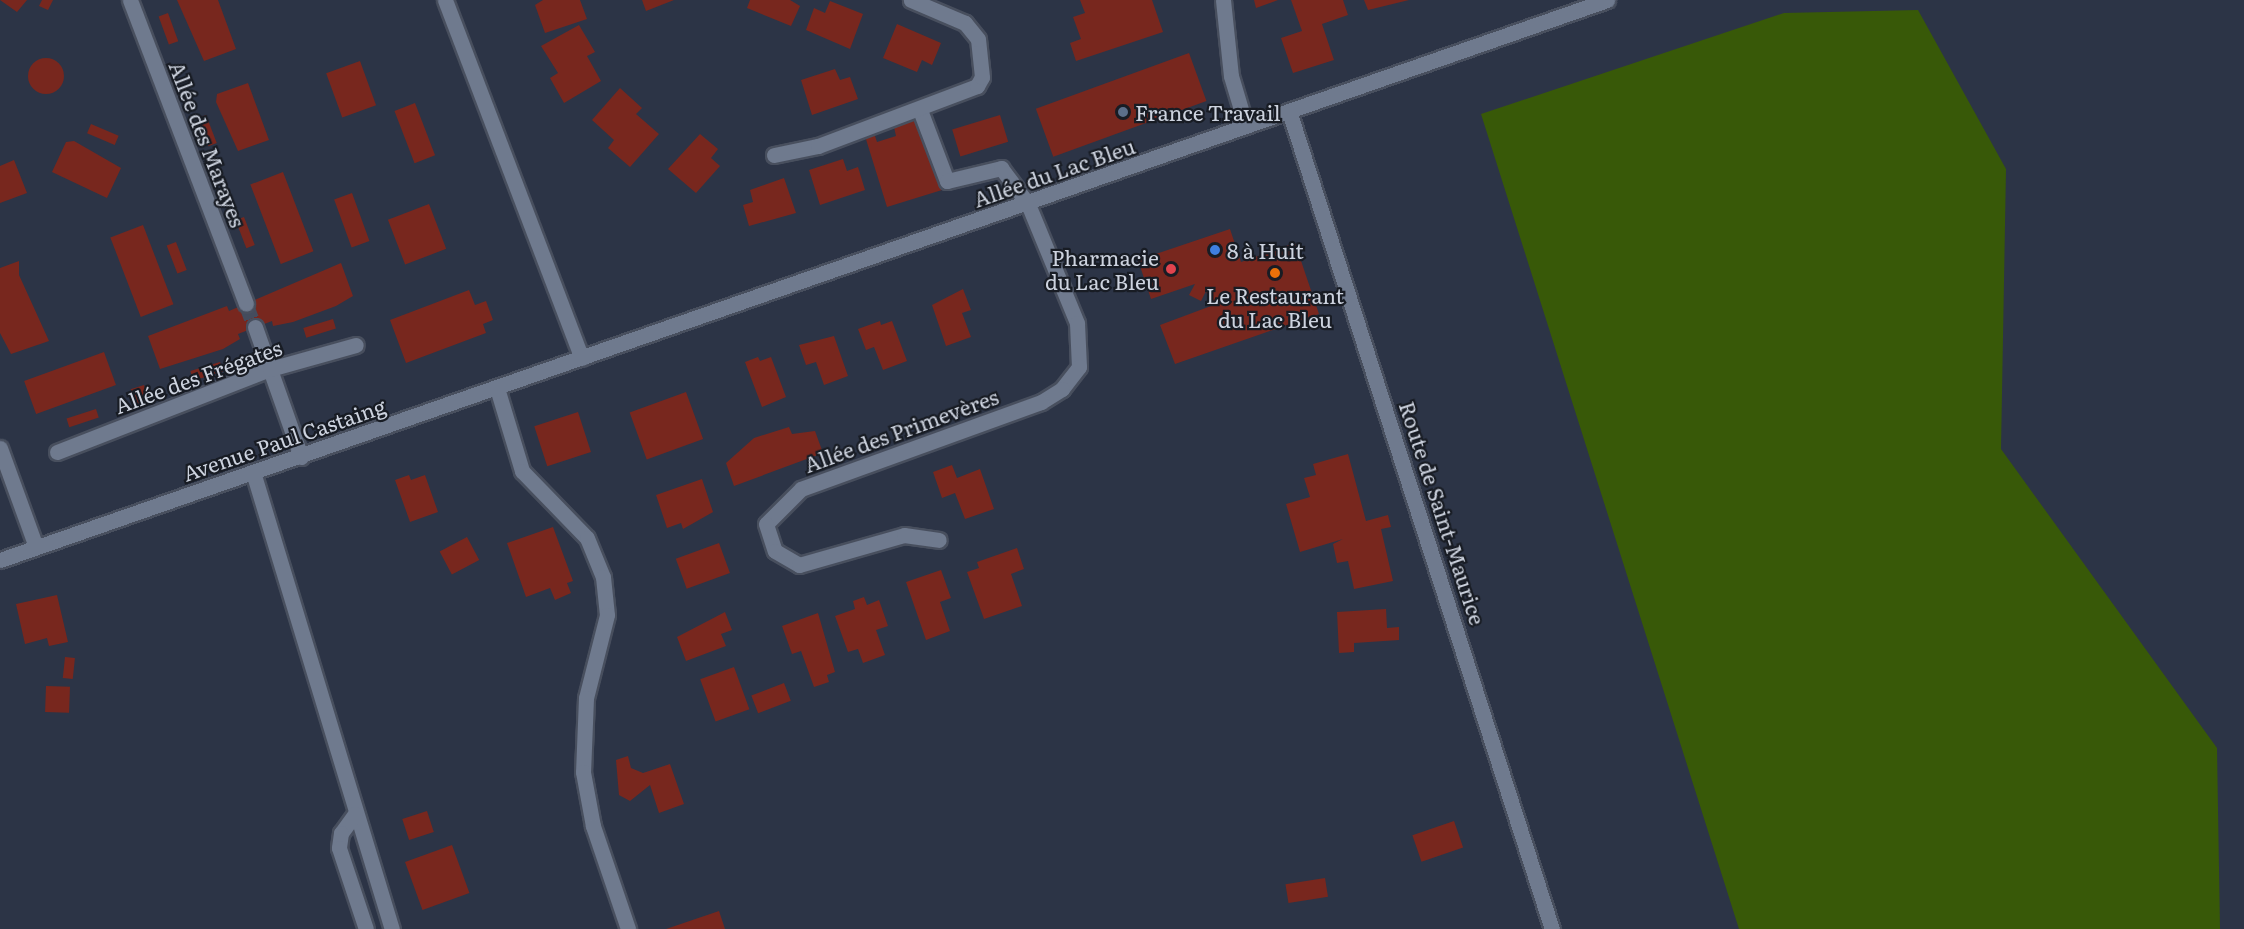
<!DOCTYPE html>
<meta charset="utf-8">
<style>
body{margin:0}
#map{position:relative;width:2244px;height:929px;overflow:hidden;background:#2c3446;font-family:Literata,serif}
div>[style]{position:absolute}
.green>*{inset:0;background:#385908}
.building>*{inset:0;background:#78271e;transform-origin:0 0}
.round{border-radius:50%}
.minor-tunnel>*{height:15px;margin-top:-7.5px;transform-origin:0;background:repeating-linear-gradient(90deg,#444c5d 0 15px,transparent 0 23px)}
.roads{filter:drop-shadow(2px 0 #484f5e) drop-shadow(-2px 0 #484f5e) drop-shadow(0 2px #484f5e) drop-shadow(0 -2px #484f5e)}
.minor>*{height:15px;margin:-7.5px;padding:0 7.5px;transform-origin:7.5px;border-radius:7.5px;background:#6f7a8e}
.dots>*{width:16px;height:16px;translate:-50% -50%;box-sizing:border-box;border:3px solid #181c24;border-radius:50%}
span{translate:-50% -50%;white-space:nowrap;text-align:center;line-height:1.15;-webkit-text-stroke:4.5px #181c24;paint-order:stroke}
.poi-label{font-size:21px;color:#cdd3df}
.left{translate:0 -50%;text-align:left}
.right{translate:-100% -50%;text-align:right}
.street-label{font-size:21px;color:#cdd3df}
</style>
<div id="map">
<div class="green">
<i style="clip-path:polygon(1918px 10px,2006px 169px,2001px 449px,2217px 748px,2220px 929px,1739px 929px,1481px 114px,1784px 13px)"></i>
</div>
<div class="building">
<i style="clip-path:polygon(0 0,27px 0,17px 12px)"></i>
<i style="clip-path:polygon(42px 0,53px 0,48px 10px,39px 6px)"></i>
<i style="clip-path:polygon(177px 0,218px 0,236px 49px,204px 61px)"></i>
<i style="clip-path:polygon(543px 0,580px 0,587px 19px,545px 33px,535px 5px)"></i>
<i style="clip-path:polygon(642px 0,674px 0,646px 11px)"></i>
<i style="clip-path:polygon(750px 0,790px 0,800px 6px,791px 26px,747px 8px)"></i>
<i style="clip-path:polygon(1080px 0,1152px 0,1163px 32px,1076px 61px,1070px 43px,1081px 39px,1073px 17px,1085px 13px)"></i>
<i style="clip-path:polygon(1254px 0,1278px 0,1256px 8px)"></i>
<i style="clip-path:polygon(1291px 0,1343px 0,1348px 15px,1322px 24px,1334px 60px,1293px 73px,1281px 38px,1302px 31px)"></i>
<i style="clip-path:polygon(1364px 0,1409px 0,1368px 10px)"></i>
<i style="clip-path:polygon(830px 1px,863px 14px,850px 49px,806px 30px,814px 8px,825px 13px)"></i>
<i style="left:168px;top:13px;width:30px;height:10px;rotate:70deg"></i>
<i style="clip-path:polygon(897px 24px,941px 43px,932px 65px,922px 60px,917px 72px,883px 58px)"></i>
<i style="clip-path:polygon(579px 25px,595px 52px,587px 56px,601px 81px,564px 103px,550px 78px,558px 73px,541px 46px)"></i>
<i style="left:1189px;top:53px;width:51px;height:163px;rotate:70deg"></i>
<i class="round" style="left:28px;top:58px;width:36px;height:36px"></i>
<i style="left:360px;top:61px;width:47px;height:36px;rotate:70deg"></i>
<i style="clip-path:polygon(835px 69px,840px 80px,850px 77px,858px 99px,812px 115px,801px 80px)"></i>
<i style="clip-path:polygon(248px 83px,269px 140px,238px 151px,216px 102px,217px 94px)"></i>
<i style="clip-path:polygon(620px 88px,642px 108px,636px 114px,659px 134px,630px 167px,608px 148px,614px 140px,592px 120px)"></i>
<i style="left:415px;top:103px;width:56px;height:22px;rotate:69deg"></i>
<i style="left:206px;top:115px;width:30px;height:9px;rotate:69deg"></i>
<i style="left:1000px;top:115px;width:28px;height:50px;rotate:73deg"></i>
<i style="clip-path:polygon(920px 119px,942px 190px,887px 207px,865px 136px,874px 133px,877px 142px,896px 136px,894px 127px)"></i>
<i style="left:91px;top:124px;width:30px;height:10px;rotate:23deg"></i>
<i style="clip-path:polygon(700px 134px,718px 149px,711px 158px,720px 166px,696px 193px,668px 169px)"></i>
<i style="clip-path:polygon(74px 141px,121px 168px,107px 198px,52px 172px,66px 142px)"></i>
<i style="clip-path:polygon(843px 159px,847px 171px,858px 167px,865px 190px,820px 205px,809px 170px)"></i>
<i style="clip-path:polygon(14px 160px,27px 193px,0 203px,0 166px)"></i>
<i style="left:283px;top:172px;width:85px;height:35px;rotate:69deg"></i>
<i style="clip-path:polygon(784px 178px,796px 213px,749px 226px,743px 205px,753px 202px,750px 190px)"></i>
<i style="left:352px;top:193px;width:51px;height:19px;rotate:70deg"></i>
<i style="left:429px;top:204px;width:48px;height:44px;rotate:69deg"></i>
<i style="left:244px;top:217px;width:30px;height:9px;rotate:69deg"></i>
<i style="left:143px;top:225px;width:85px;height:35px;rotate:69deg"></i>
<i style="clip-path:polygon(1230px 229px,1241px 262px,1295px 243px,1319px 314px,1175px 364px,1160px 325px,1211px 306px,1206px 291px,1201px 301px,1189px 295px,1195px 284px,1151px 299px,1138px 260px)"></i>
<i style="left:176px;top:242px;width:30px;height:10px;rotate:69deg"></i>
<i style="clip-path:polygon(19px 261px,19px 275px,49px 341px,11px 354px,0 333px,0 268px)"></i>
<i style="clip-path:polygon(341px 263px,353px 296px,336px 306px,293px 322px,273px 326px,272px 321px,238px 334px,240px 339px,223px 349px,160px 369px,148px 336px,227px 306px,229px 311px)"></i>
<i style="clip-path:polygon(963px 289px,971px 310px,962px 313px,971px 337px,946px 346px,932px 305px)"></i>
<i style="clip-path:polygon(469px 290px,475px 305px,486px 301px,493px 320px,483px 324px,486px 333px,406px 363px,390px 320px)"></i>
<i style="left:333px;top:319px;width:10px;height:31px;rotate:73deg"></i>
<i style="clip-path:polygon(880px 321px,881px 325px,892px 321px,907px 361px,883px 370px,874px 347px,866px 350px,858px 329px)"></i>
<i style="clip-path:polygon(834px 336px,848px 376px,824px 385px,816px 362px,806px 365px,799px 345px)"></i>
<i style="left:104px;top:352px;width:35px;height:85px;rotate:70deg"></i>
<i style="clip-path:polygon(758px 357px,760px 361px,771px 357px,786px 397px,762px 407px,745px 362px)"></i>
<i style="left:220px;top:362px;width:10px;height:31px;rotate:73deg"></i>
<i style="left:144px;top:385px;width:16px;height:14px;rotate:72deg"></i>
<i style="left:686px;top:392px;width:50px;height:60px;rotate:70deg"></i>
<i style="left:96px;top:409px;width:9px;height:31px;rotate:72deg"></i>
<i style="left:578px;top:412px;width:42px;height:46px;rotate:72deg"></i>
<i style="clip-path:polygon(789px 427px,792px 434px,815px 431px,823px 453px,734px 486px,726px 463px,754px 438px)"></i>
<i style="clip-path:polygon(1348px 454px,1366px 521px,1388px 515px,1391px 527px,1381px 529px,1393px 581px,1354px 589px,1348px 561px,1337px 563px,1333px 544px,1343px 539px,1300px 552px,1286px 504px,1310px 497px,1304px 478px,1316px 475px,1313px 464px)"></i>
<i style="clip-path:polygon(952px 465px,957px 478px,980px 469px,994px 509px,965px 519px,955px 493px,942px 498px,933px 472px)"></i>
<i style="clip-path:polygon(409px 475px,411px 480px,425px 475px,438px 512px,410px 522px,395px 480px)"></i>
<i style="clip-path:polygon(702px 479px,713px 512px,683px 529px,681px 523px,667px 528px,656px 495px)"></i>
<i style="clip-path:polygon(553px 527px,573px 581px,567px 583px,571px 593px,555px 600px,550px 588px,526px 597px,507px 543px)"></i>
<i style="left:467px;top:537px;width:26px;height:31px;rotate:62deg"></i>
<i style="left:719px;top:543px;width:32px;height:46px;rotate:70deg"></i>
<i style="clip-path:polygon(1017px 548px,1024px 569px,1011px 574px,1022px 606px,984px 619px,967px 572px,979px 568px,977px 562px)"></i>
<i style="clip-path:polygon(941px 570px,951px 598px,940px 602px,950px 631px,926px 640px,906px 582px)"></i>
<i style="clip-path:polygon(57px 595px,68px 642px,49px 646px,47px 638px,25px 644px,16px 604px)"></i>
<i style="clip-path:polygon(864px 597px,867px 605px,879px 600px,888px 626px,876px 630px,885px 655px,863px 663px,858px 649px,848px 652px,835px 616px,855px 609px,853px 601px)"></i>
<i style="clip-path:polygon(1386px 609px,1387px 628px,1399px 627px,1399px 640px,1354px 643px,1354px 652px,1339px 653px,1337px 612px)"></i>
<i style="clip-path:polygon(725px 612px,732px 630px,721px 634px,726px 646px,686px 661px,677px 637px)"></i>
<i style="clip-path:polygon(818px 613px,835px 672px,827px 675px,829px 682px,814px 687px,801px 651px,792px 654px,782px 626px)"></i>
<i style="left:65px;top:657px;width:10px;height:21px;rotate:6deg"></i>
<i style="left:734px;top:667px;width:45px;height:36px;rotate:70deg"></i>
<i style="left:784px;top:683px;width:19px;height:35px;rotate:69deg"></i>
<i style="left:46px;top:686px;width:24px;height:26px;rotate:2deg"></i>
<i style="clip-path:polygon(628px 756px,631px 768px,643px 773px,670px 764px,684px 804px,659px 813px,650px 785px,630px 801px,619px 795px,616px 760px)"></i>
<i style="left:427px;top:811px;width:22px;height:26px;rotate:72deg"></i>
<i style="left:1454px;top:821px;width:28px;height:44px;rotate:71deg"></i>
<i style="left:452px;top:845px;width:51px;height:50px;rotate:70deg"></i>
<i style="left:1325px;top:878px;width:19px;height:40px;rotate:81deg"></i>
<i style="clip-path:polygon(719px 911px,725px 929px,666px 929px)"></i>
</div>
<div class="minor-tunnel">
<i style="left:246px;top:304px;width:25px;rotate:69deg"></i>
</div>
<div class="roads">
<div class="minor">
<i style="left:130px;top:0;width:325px;rotate:69.1deg"></i>
<i style="left:445px;top:0;width:383px;rotate:69.1deg"></i>
<i style="left:1223px;top:0;width:76px;rotate:84deg"></i>
<i style="left:1231px;top:76px;width:52px;rotate:73.3deg"></i>
<i style="left:920px;top:110px;width:76px;rotate:69.2deg"></i>
<i style="left:947px;top:181px;width:56px;rotate:-13.5deg"></i>
<i style="left:1001px;top:168px;width:45px;rotate:53.1deg"></i>
<i style="left:1028px;top:204px;width:129px;rotate:67.6deg"></i>
<i style="left:1077px;top:323px;width:44px;rotate:87.4deg"></i>
<i style="left:1079px;top:367px;width:28px;rotate:128deg"></i>
<i style="left:1062px;top:389px;width:25px;rotate:148deg"></i>
<i style="left:1041px;top:402px;width:255px;rotate:160.1deg"></i>
<i style="left:801px;top:489px;width:49px;rotate:135deg"></i>
<i style="left:766px;top:524px;width:28px;rotate:72deg"></i>
<i style="left:775px;top:551px;width:28px;rotate:30deg"></i>
<i style="left:799px;top:565px;width:109px;rotate:-15.9deg"></i>
<i style="left:904px;top:535px;width:35px;rotate:8deg"></i>
<i style="left:1289px;top:111px;width:859px;rotate:72.18deg"></i>
<i style="left:774px;top:155px;width:45px;rotate:-11.6deg"></i>
<i style="left:818px;top:146px;width:170px;rotate:-20.7deg"></i>
<i style="left:977px;top:86px;width:10px;rotate:-61deg"></i>
<i style="left:982px;top:77px;width:38px;rotate:-96deg"></i>
<i style="left:978px;top:39px;width:21px;rotate:-129deg"></i>
<i style="left:965px;top:23px;width:59px;rotate:-156.9deg"></i>
<i style="left:255px;top:327px;width:138px;rotate:70.5deg"></i>
<i style="left:497px;top:388px;width:87px;rotate:73.2deg"></i>
<i style="left:522px;top:471px;width:93px;rotate:45.9deg"></i>
<i style="left:587px;top:538px;width:42px;rotate:67.7deg"></i>
<i style="left:603px;top:577px;width:38px;rotate:84deg"></i>
<i style="left:607px;top:615px;width:86px;rotate:104.2deg"></i>
<i style="left:586px;top:698px;width:74px;rotate:92.3deg"></i>
<i style="left:583px;top:772px;width:55px;rotate:79.5deg"></i>
<i style="left:593px;top:826px;width:109px;rotate:71.2deg"></i>
<i style="left:0;top:448px;width:105px;rotate:70deg"></i>
<i style="left:57px;top:452px;width:229px;rotate:-21.3deg"></i>
<i style="left:270px;top:369px;width:89px;rotate:-15.6deg"></i>
<i style="left:253px;top:472px;width:478px;rotate:73.1deg"></i>
<i style="left:0;top:560px;width:1702px;rotate:-19.21deg"></i>
<i style="left:355px;top:814px;width:24px;rotate:126deg"></i>
<i style="left:341px;top:833px;width:15px;rotate:98deg"></i>
<i style="left:339px;top:848px;width:85px;rotate:71.6deg"></i>
</div>
</div>
<div class="dots">
<i style="left:1123px;top:112px;background:#5c6f8a"></i>
<i style="left:1215px;top:250px;background:#3f7fe0"></i>
<i style="left:1171px;top:269px;background:#e0444e"></i>
<i style="left:1275px;top:273px;background:#e8710a"></i>
</div>
<div class="poi-label">
<span class="left" style="left:1135px;top:112px">France Travail</span>
<span class="left" style="left:1227px;top:250px">8 à Huit</span>
<span class="right" style="left:1159px;top:269px">Pharmacie<br>du Lac Bleu</span>
<span style="left:1275px;top:307px">Le Restaurant<br>du Lac Bleu</span>
</div>
<div class="street-label">
<span style="left:208px;top:144px;rotate:69deg">Allée des Marayes</span>
<span style="left:1054px;top:172px;rotate:-19deg">Allée du Lac Bleu</span>
<span style="left:198px;top:376px;rotate:-20deg">Allée des Frégates</span>
<span style="left:901px;top:430px;rotate:-20deg">Allée des Primevères</span>
<span style="left:284px;top:439px;rotate:-19deg">Avenue Paul Castaing</span>
<span style="left:1443px;top:513px;rotate:72deg">Route de Saint-Maurice</span>
</div>
</div>
